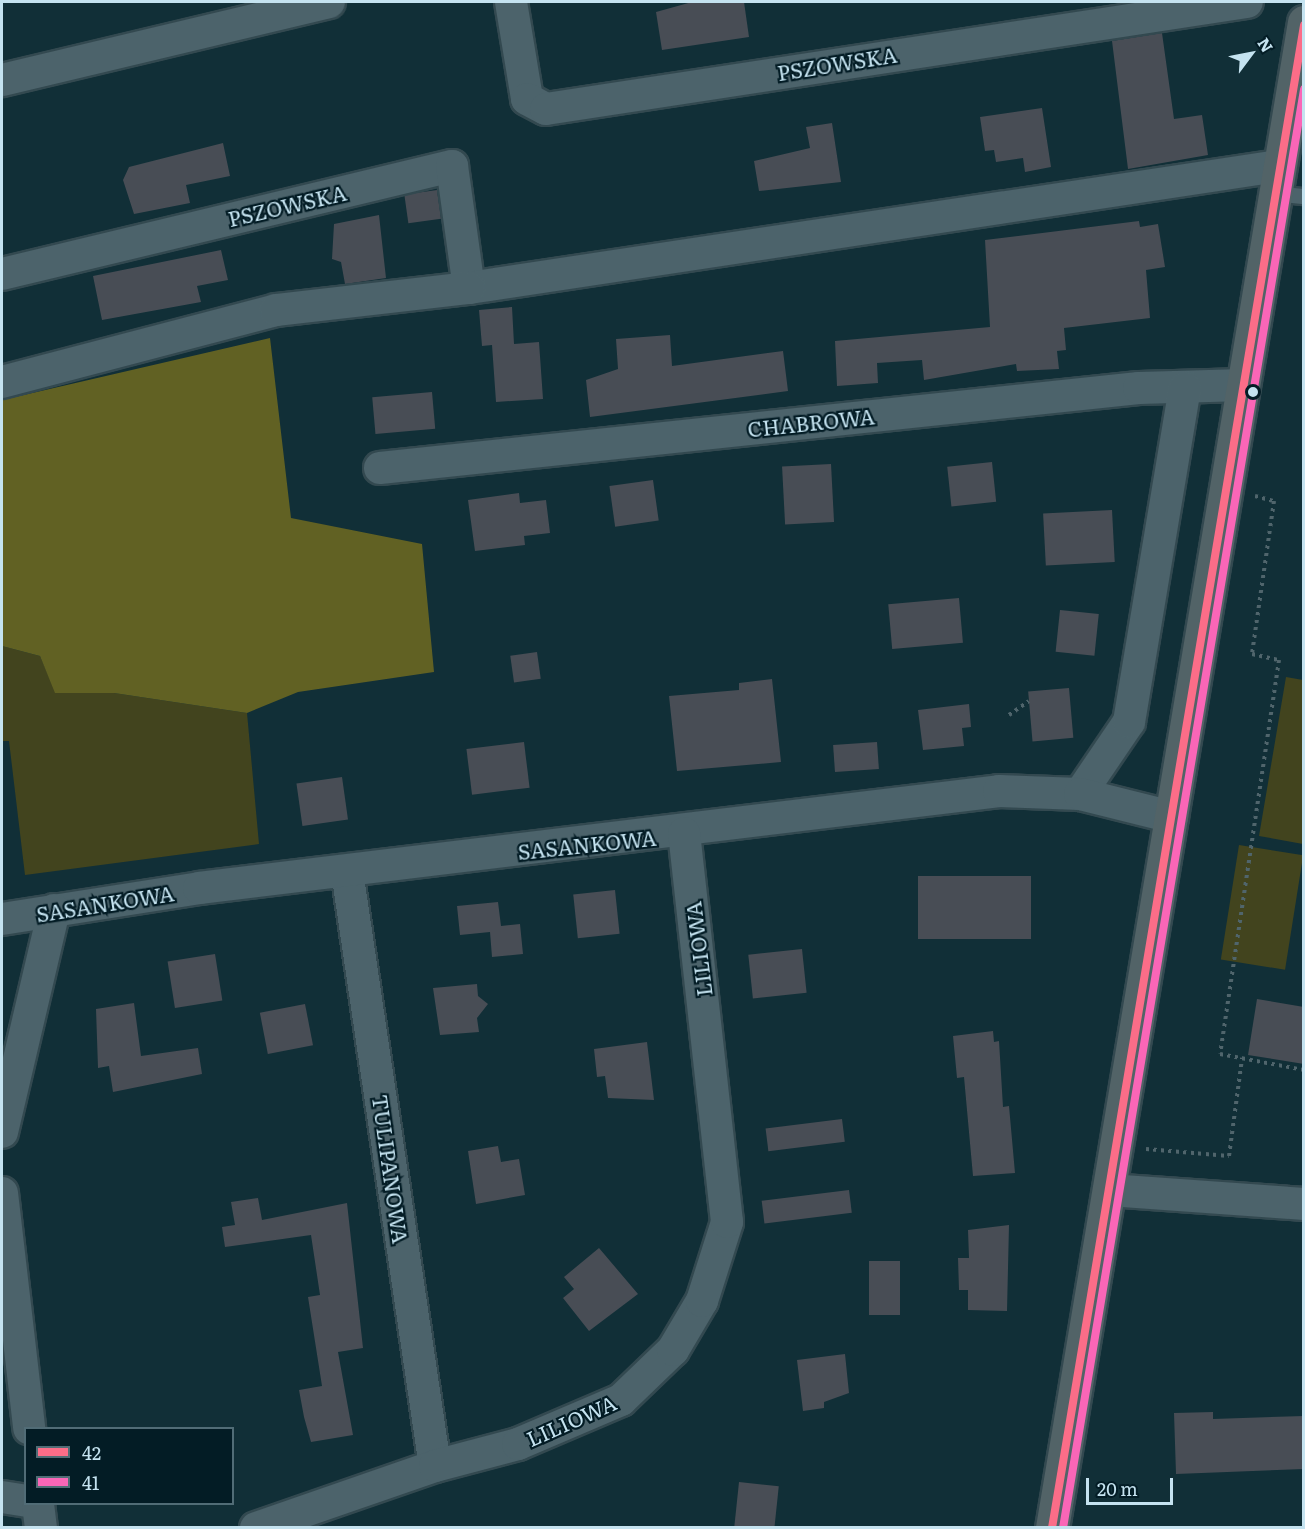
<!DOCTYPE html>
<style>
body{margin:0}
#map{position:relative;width:1305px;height:1529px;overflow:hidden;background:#112f37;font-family:Literata,serif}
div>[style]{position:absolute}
.green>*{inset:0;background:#42441e;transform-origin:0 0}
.forest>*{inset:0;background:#616123}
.building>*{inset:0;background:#484d55;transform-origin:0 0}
.path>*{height:4px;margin-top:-2px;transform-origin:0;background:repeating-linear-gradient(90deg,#50656c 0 3px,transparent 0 7.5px)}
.roads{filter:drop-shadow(2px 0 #334950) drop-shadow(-2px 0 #334950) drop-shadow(0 2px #334950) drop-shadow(0 -2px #334950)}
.service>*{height:15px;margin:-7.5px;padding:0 7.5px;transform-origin:7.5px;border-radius:7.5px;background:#4c636b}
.minor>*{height:32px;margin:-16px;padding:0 16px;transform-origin:16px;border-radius:16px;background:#4c636b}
.secondary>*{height:33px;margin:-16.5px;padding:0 16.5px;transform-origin:16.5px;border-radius:16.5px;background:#526367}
.bus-1>*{height:8px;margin:-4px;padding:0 4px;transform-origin:4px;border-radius:4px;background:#fb6d88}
.bus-2>*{height:8px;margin:-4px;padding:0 4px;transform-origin:4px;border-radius:4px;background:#fa66b7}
.dots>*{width:16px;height:16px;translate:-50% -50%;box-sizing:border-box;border:3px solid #031c25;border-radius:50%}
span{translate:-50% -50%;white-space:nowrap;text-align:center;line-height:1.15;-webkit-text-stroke:4.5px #031c25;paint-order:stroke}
.street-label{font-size:21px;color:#c5e3f0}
.frame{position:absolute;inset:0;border:3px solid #c5e3f0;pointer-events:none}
.legend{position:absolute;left:24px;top:1427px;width:210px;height:78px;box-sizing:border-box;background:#031c25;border:2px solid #516c76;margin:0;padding:8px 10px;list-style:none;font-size:18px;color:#c5e3f0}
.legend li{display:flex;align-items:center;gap:12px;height:30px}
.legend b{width:30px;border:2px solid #516c76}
.north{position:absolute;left:1221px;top:24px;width:60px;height:60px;-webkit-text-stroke:4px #031c25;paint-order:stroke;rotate:58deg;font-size:16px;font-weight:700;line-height:24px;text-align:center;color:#c5e3f0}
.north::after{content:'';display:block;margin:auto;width:21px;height:27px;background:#c5e3f0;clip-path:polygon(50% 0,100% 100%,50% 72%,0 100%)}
.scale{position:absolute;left:1086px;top:1478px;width:87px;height:27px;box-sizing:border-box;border:3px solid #c5e3f0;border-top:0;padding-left:8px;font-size:18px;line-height:21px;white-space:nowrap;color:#c5e3f0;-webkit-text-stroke:4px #031c25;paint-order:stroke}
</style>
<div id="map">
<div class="green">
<i style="clip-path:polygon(2px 646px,40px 656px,56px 693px,114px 693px,247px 713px,259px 844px,25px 875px,9px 741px,2px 741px)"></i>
<i style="clip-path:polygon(1286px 677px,1303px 680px,1303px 844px,1259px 836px)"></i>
<i style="left:1239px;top:845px;width:65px;height:116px;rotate:9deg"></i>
</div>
<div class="forest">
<i style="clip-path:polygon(270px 338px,291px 518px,422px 544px,434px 672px,298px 692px,247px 713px,114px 693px,55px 693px,40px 656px,2px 646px,2px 400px)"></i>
</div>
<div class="building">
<i style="clip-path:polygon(692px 2px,744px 2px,749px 37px,662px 50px,656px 12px)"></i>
<i style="clip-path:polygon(1162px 33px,1174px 119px,1202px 115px,1208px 155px,1128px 169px,1112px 41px)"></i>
<i style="clip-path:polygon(1042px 108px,1051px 167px,1025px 172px,1023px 158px,996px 162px,994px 150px,985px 151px,980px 117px)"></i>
<i style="clip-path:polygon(832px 123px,841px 182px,759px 191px,754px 161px,810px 148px,806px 127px)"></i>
<i style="clip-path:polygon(223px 143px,230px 176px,186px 185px,190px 203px,134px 214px,123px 180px,129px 167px)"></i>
<i style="left:437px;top:190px;width:29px;height:33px;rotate:82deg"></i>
<i style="clip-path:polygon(379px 215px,386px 278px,345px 284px,341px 262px,332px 259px,334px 224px)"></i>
<i style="clip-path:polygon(1139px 221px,1140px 227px,1158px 224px,1165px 267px,1146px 270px,1150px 318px,1064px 328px,1066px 350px,1057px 351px,1059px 369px,1017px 371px,1016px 364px,924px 380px,922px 360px,877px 363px,878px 383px,837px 386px,835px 341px,990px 327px,985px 240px)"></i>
<i style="clip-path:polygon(221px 250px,228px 280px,197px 286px,201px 302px,102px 320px,93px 276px)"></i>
<i style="clip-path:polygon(512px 307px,514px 344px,539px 342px,543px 399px,496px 402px,492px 345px,482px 346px,479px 310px)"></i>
<i style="clip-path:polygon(670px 335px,672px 366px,783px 351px,788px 391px,590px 417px,586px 380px,618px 369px,616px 339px)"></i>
<i style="left:432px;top:392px;width:37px;height:60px;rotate:85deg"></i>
<i style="left:992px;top:462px;width:40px;height:45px;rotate:84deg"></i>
<i style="left:831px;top:464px;width:58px;height:49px;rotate:87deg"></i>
<i style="left:653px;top:480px;width:41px;height:44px;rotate:82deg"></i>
<i style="clip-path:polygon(519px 493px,520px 503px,546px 500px,550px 533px,524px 536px,525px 545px,475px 551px,468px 500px)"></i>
<i style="left:1112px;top:510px;width:52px;height:69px;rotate:87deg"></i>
<i style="left:959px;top:598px;width:45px;height:71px;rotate:85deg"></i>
<i style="left:1060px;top:610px;width:39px;height:42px;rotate:6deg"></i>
<i style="left:537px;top:652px;width:27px;height:27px;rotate:82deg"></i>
<i style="clip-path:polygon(772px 679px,781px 762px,677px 771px,669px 696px,739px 690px,739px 683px)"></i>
<i style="left:1069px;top:688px;width:50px;height:41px;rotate:85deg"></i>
<i style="clip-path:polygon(969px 704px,971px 727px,962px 728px,964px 746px,923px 750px,918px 710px)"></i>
<i style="left:524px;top:742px;width:46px;height:58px;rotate:83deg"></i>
<i style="left:877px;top:742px;width:27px;height:44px;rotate:86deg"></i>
<i style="left:342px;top:777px;width:43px;height:46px;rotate:82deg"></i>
<i style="left:1031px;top:876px;width:63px;height:113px;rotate:90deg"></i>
<i style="left:615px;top:890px;width:44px;height:42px;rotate:84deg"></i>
<i style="clip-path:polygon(498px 902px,501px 926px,520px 924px,523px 954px,492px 957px,490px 932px,460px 935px,457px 906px)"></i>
<i style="left:802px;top:949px;width:44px;height:54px;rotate:84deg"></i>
<i style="left:215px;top:954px;width:47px;height:48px;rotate:81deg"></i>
<i style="clip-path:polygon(477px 984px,478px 996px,488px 1004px,477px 1018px,479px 1032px,440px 1035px,433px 988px)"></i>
<i style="clip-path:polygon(1257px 999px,1304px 1007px,1304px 1064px,1248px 1055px)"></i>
<i style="clip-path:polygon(134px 1003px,141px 1056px,198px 1048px,202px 1074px,113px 1092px,109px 1066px,98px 1068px,96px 1009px)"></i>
<i style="left:305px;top:1004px;width:42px;height:46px;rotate:79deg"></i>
<i style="clip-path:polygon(993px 1031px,994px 1042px,999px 1041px,1003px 1107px,1009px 1106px,1015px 1173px,973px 1176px,964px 1077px,957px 1078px,953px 1036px)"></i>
<i style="clip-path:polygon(647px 1042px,654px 1100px,608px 1098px,605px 1076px,597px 1077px,594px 1049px)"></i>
<i style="left:842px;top:1119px;width:23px;height:77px;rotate:83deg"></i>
<i style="clip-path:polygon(498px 1146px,501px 1162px,519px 1159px,525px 1195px,476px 1204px,468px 1151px)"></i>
<i style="left:849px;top:1190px;width:23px;height:88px;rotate:83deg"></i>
<i style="clip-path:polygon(258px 1198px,262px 1220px,347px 1203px,363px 1348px,338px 1352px,353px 1435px,311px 1442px,304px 1417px,299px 1390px,322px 1386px,308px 1297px,320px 1295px,311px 1235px,225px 1247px,222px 1227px,235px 1225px,231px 1202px)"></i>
<i style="clip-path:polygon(1009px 1225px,1007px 1311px,968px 1310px,968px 1290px,959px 1290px,958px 1258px,969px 1258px,968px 1230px)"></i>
<i style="clip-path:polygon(599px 1248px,638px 1294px,589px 1331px,563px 1298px,574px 1289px,564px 1277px)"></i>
<i style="left:869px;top:1261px;width:31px;height:54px"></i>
<i style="clip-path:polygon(845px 1354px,849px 1393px,824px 1402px,824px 1408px,803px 1411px,797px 1360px)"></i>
<i style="clip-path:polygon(1213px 1412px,1213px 1419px,1304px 1416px,1304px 1469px,1176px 1474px,1174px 1413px)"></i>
<i style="left:739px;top:1482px;width:40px;height:45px;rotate:6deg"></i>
</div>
<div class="path">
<i style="left:1255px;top:496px;width:20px;rotate:15deg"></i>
<i style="left:1274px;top:501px;width:155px;rotate:98.2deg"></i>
<i style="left:1252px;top:654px;width:28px;rotate:13deg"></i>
<i style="left:1279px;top:660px;width:398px;rotate:98.5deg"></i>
<i style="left:1220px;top:1054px;width:86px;rotate:10.8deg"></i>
<i style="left:1009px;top:715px;width:24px;rotate:-35deg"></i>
<i style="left:1146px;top:1149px;width:83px;rotate:4.8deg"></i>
<i style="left:1229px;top:1156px;width:99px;rotate:-82.4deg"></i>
</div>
<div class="roads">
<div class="service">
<i style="left:1274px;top:193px;width:30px;rotate:6deg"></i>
</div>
<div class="minor">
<i style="left:511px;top:2px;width:98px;rotate:80.6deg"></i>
<i style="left:527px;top:99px;width:21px;rotate:28deg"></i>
<i style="left:546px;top:109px;width:709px;rotate:-8.68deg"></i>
<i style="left:2px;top:80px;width:336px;rotate:-13.4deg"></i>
<i style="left:2px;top:274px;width:463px;rotate:-13.5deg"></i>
<i style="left:452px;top:166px;width:123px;rotate:82.1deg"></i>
<i style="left:469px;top:288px;width:818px;rotate:-8.58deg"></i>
<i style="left:2px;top:382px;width:283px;rotate:-14.7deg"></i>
<i style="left:276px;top:310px;width:194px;rotate:-6.5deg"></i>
<i style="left:380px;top:468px;width:763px;rotate:-6.02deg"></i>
<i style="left:1139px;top:388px;width:105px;rotate:-1.6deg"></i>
<i style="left:1080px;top:794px;width:87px;rotate:-55.8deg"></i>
<i style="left:1129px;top:722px;width:339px;rotate:-80.5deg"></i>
<i style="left:347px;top:871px;width:601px;rotate:81.59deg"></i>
<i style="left:2px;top:919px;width:199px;rotate:-8.9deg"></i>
<i style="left:199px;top:888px;width:806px;rotate:-6.91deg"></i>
<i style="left:999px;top:791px;width:81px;rotate:2.1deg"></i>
<i style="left:1080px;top:794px;width:95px;rotate:14deg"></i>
<i style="left:2px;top:1132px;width:228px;rotate:-76.8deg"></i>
<i style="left:1109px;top:1190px;width:196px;rotate:4.1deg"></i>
<i style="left:2px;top:1193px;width:237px;rotate:83.4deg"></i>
<i style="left:2px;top:1497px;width:24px;rotate:9deg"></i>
<i style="left:38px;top:1504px;width:24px;rotate:83deg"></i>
<i style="left:256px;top:1528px;width:189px;rotate:-19.1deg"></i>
<i style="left:435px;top:1466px;width:86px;rotate:-14.8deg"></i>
<i style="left:518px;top:1444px;width:112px;rotate:-23.1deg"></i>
<i style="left:621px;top:1400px;width:72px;rotate:-43.9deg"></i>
<i style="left:673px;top:1350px;width:57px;rotate:-59.4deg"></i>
<i style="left:702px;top:1301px;width:83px;rotate:-72.4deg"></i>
<i style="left:727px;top:1222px;width:391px;rotate:-96.3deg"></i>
</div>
<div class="secondary">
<i style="left:1052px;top:1528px;width:1527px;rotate:-80.5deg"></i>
</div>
</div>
<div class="bus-1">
<i style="left:1052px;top:1528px;width:1524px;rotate:-80.48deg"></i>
</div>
<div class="bus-2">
<i style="left:1063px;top:1528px;width:1459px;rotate:-80.49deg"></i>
</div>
<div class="dots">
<i style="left:1253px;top:392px;background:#c5e3f0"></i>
</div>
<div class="street-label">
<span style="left:837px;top:63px;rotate:-9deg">PSZOWSKA</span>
<span style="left:287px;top:205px;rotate:-13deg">PSZOWSKA</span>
<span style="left:811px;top:422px;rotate:-6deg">CHABROWA</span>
<span style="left:587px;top:844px;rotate:-6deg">SASANKOWA</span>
<span style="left:105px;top:903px;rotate:-9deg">SASANKOWA</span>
<span style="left:698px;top:949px;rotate:-97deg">LILIOWA</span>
<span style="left:391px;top:1169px;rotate:82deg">TULIPANOWA</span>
<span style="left:571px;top:1420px;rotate:-24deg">LILIOWA</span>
</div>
<div class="frame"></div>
<ul class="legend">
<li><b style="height:8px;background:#fb6d88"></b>42</li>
<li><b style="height:8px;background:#fa66b7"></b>41</li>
</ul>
<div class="north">N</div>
<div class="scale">20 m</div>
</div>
